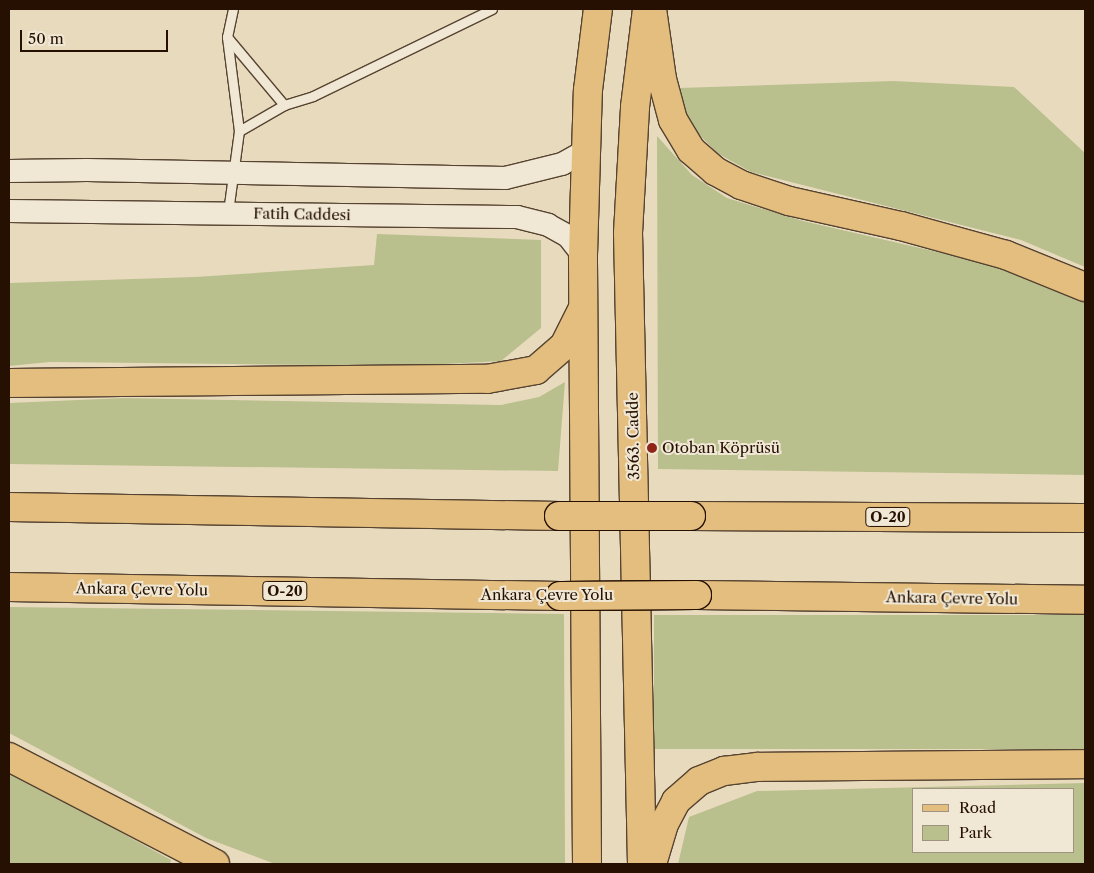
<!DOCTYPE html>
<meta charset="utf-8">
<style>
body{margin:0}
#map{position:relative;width:1094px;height:873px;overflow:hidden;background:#e8dbbd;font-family:"Libre Caslon Text",serif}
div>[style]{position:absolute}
.green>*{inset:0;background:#babf8e;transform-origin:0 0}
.roads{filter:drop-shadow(1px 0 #564331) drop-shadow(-1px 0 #564331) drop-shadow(0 1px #564331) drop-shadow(0 -1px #564331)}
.service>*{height:9px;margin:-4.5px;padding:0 4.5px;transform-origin:4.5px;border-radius:4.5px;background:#f0e8d4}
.tertiary>*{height:22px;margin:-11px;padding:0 11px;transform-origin:11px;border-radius:11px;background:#f0e8d4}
.primary>*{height:28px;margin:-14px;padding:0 14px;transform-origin:14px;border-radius:14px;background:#e4be7e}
.motorway>*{height:28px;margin:-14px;padding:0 14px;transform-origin:14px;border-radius:14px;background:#e4be7e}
.bridges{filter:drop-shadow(1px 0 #251002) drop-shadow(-1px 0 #251002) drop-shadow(0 1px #251002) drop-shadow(0 -1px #251002)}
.motorway-bridge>*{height:28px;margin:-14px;padding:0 14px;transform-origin:14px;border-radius:14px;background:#e4be7e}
.dots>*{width:14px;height:14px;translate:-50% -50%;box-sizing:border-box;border:2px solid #f0e8d4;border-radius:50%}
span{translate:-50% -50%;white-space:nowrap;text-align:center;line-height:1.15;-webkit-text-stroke:4px #f0e8d4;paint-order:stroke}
.shield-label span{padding:1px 4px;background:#f0e8d4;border:1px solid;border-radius:4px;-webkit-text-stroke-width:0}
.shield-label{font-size:14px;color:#251002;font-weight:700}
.street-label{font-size:15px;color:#251002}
.poi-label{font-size:15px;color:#251002}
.left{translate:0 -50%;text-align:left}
.frame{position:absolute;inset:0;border:10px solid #251002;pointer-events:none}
.legend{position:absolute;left:912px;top:788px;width:162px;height:65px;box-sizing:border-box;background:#f0e8d4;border:1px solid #9f9280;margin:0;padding:6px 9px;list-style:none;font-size:15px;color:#251002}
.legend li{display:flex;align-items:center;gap:10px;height:25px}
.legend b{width:25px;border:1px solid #9f9280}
.scale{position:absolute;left:20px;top:30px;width:148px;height:22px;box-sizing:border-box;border:2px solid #251002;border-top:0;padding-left:6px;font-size:15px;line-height:18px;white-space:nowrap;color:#251002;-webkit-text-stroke:4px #f0e8d4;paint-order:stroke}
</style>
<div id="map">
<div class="green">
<i style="clip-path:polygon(893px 81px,1014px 87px,1085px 153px,1085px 267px,1021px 240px,751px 172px,717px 153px,688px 123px,679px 88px)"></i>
<i style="clip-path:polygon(657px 136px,692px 175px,727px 198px,803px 221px,972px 260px,1034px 280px,1085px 302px,1085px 475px,658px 469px)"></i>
<i style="clip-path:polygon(377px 234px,541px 240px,541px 328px,501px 361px,409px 366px,50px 362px,9px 366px,9px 283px,195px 277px,374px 265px)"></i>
<i style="clip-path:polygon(565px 382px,558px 471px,9px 464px,9px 403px,124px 398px,501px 405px,539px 397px)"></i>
<i style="clip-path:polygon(9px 607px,564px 614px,565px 864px,275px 864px,206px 838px,9px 733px)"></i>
<i style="left:654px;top:615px;width:431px;height:134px"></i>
<i style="clip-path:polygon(9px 771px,171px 860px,170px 864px,9px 864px)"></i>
<i style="clip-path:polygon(evenodd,1085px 783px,1085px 864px,678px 864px,689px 817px,757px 791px,1085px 783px,1073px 789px,1073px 852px,913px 852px,913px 789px,1073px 789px)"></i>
</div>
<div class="roads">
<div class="service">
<i style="left:227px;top:37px;width:89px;rotate:50deg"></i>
<i style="left:239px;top:131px;width:52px;rotate:-30deg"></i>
<i style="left:284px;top:105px;width:30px;rotate:-17deg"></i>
<i style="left:313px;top:96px;width:199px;rotate:-25.9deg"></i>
<i style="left:228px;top:212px;width:82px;rotate:-82.3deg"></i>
<i style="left:239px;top:131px;width:95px;rotate:-97.3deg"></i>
<i style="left:227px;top:37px;width:29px;rotate:-78deg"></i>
</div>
<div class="tertiary">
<i style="left:9px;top:171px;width:78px;rotate:-0.7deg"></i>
<i style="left:87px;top:170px;width:418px;rotate:1.1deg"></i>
<i style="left:505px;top:178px;width:59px;rotate:-13.8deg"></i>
<i style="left:562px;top:164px;width:29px;rotate:-29deg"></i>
<i style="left:9px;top:211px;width:508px;rotate:0.68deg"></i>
<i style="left:517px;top:217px;width:32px;rotate:14deg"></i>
<i style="left:548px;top:225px;width:23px;rotate:29deg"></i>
<i style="left:568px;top:236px;width:24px;rotate:52deg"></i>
</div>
<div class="primary">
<i style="left:587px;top:864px;width:609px;rotate:-90.38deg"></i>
<i style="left:583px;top:255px;width:165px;rotate:-88.3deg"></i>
<i style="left:588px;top:90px;width:82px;rotate:-83deg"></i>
<i style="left:642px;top:864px;width:631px;rotate:-91.27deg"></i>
<i style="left:628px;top:233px;width:126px;rotate:-86.8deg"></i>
<i style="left:635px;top:107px;width:99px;rotate:-83deg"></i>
</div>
<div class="motorway">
<i style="left:652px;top:9px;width:71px;rotate:81.9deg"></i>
<i style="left:662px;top:79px;width:42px;rotate:75deg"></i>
<i style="left:673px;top:120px;width:35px;rotate:59deg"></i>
<i style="left:691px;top:150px;width:32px;rotate:41deg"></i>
<i style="left:715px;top:171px;width:30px;rotate:28deg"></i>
<i style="left:741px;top:185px;width:51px;rotate:18.4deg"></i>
<i style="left:789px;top:201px;width:115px;rotate:12.6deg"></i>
<i style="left:901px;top:226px;width:109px;rotate:15.4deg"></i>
<i style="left:1006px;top:255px;width:85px;rotate:22.1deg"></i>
<i style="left:9px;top:383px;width:478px;rotate:-0.5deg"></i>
<i style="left:487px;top:379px;width:50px;rotate:-10.4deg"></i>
<i style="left:536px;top:370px;width:37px;rotate:-41deg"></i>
<i style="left:564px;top:346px;width:42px;rotate:-63.4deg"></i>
<i style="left:9px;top:507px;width:550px;rotate:0.94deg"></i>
<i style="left:691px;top:516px;width:394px;rotate:0.3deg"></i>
<i style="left:9px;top:587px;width:551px;rotate:0.94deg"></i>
<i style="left:697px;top:595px;width:388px;rotate:0.7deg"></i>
<i style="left:9px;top:757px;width:232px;rotate:27.4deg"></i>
<i style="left:652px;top:864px;width:42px;rotate:-73.3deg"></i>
<i style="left:664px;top:824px;width:26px;rotate:-62deg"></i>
<i style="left:676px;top:801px;width:30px;rotate:-41deg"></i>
<i style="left:699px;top:781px;width:27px;rotate:-22deg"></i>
<i style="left:724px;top:771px;width:34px;rotate:-7deg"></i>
<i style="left:758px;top:767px;width:327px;rotate:-0.5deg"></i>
</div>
</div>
<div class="bridges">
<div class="motorway-bridge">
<i style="left:559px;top:516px;width:132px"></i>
<i style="left:560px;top:596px;width:137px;rotate:-0.4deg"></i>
</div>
</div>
<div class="dots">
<i style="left:652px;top:448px;background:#8f2418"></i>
</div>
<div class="shield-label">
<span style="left:888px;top:517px">O-20</span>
<span style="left:285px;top:591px">O-20</span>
</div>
<div class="street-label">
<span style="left:302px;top:214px;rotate:1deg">Fatih Caddesi</span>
<span style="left:633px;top:436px;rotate:-91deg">3563. Cadde</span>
<span style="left:142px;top:589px;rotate:1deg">Ankara Çevre Yolu</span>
<span style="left:547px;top:595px">Ankara Çevre Yolu</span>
<span style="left:952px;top:598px;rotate:1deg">Ankara Çevre Yolu</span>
</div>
<div class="poi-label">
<span class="left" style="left:662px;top:448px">Otoban Köprüsü</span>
</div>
<div class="frame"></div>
<ul class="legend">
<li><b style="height:6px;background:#e4be7e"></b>Road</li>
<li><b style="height:14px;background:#babf8e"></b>Park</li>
</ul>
<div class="scale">50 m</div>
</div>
